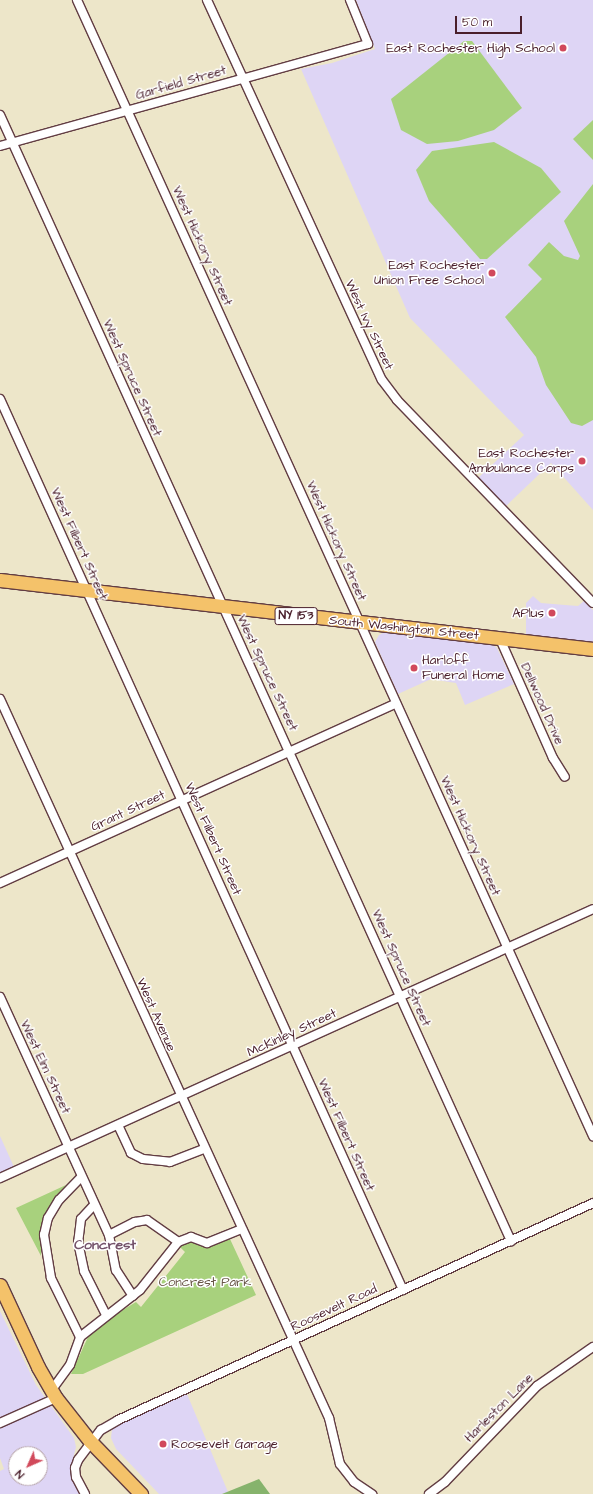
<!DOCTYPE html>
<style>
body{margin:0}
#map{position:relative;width:593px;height:1494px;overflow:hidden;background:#ede6c9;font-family:"Architects Daughter",sans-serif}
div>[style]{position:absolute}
.built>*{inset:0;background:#ded5f5}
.green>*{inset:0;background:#a8d17d}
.forest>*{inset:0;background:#86b36c}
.roads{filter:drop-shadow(1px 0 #623d43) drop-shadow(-1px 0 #623d43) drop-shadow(0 1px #623d43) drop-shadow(0 -1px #623d43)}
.minor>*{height:8px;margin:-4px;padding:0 4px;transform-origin:4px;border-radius:4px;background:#fff}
.primary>*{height:13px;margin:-6.5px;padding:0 6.5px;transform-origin:6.5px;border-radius:6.5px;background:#f4c26a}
.dots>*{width:11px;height:11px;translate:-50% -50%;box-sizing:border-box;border:2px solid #fff;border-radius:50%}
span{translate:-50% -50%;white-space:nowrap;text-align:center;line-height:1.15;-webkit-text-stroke:3px #fff;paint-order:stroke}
.shield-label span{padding:1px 3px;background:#fff;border:1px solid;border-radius:3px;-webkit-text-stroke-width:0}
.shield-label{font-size:12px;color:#4a1f2b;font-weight:700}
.poi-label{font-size:13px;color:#4a1f2b}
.right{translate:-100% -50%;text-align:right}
.left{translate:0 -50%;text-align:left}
.street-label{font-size:13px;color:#4a1f2b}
.park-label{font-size:13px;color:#665444}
.neighbourhood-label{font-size:14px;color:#74526a;font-weight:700}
.north{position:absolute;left:8px;top:1446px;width:40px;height:40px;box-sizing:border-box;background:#fff;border:1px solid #b7a5aa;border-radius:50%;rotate:225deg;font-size:11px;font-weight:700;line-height:16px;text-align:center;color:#4a1f2b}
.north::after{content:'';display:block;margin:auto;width:14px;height:18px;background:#d1495b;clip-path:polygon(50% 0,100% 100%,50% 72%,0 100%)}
.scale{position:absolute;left:455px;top:16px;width:67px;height:18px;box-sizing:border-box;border:2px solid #4a1f2b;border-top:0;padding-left:5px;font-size:12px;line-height:14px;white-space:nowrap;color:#4a1f2b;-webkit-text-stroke:3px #fff;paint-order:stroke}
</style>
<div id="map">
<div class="built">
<i style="clip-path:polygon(356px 0,593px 0,593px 510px,551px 463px,506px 506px,478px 478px,524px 435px,410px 318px,301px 69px,332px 63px,375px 49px)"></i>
<i style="clip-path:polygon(533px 596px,541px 603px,565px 605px,578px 606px,584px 601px,593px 610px,593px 644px,526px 637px,526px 603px)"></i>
<i style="clip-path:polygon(387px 631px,490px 643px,497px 648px,514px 684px,465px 705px,456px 683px,443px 681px,431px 679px,398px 694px,375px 642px,379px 635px)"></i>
<i style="clip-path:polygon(0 1136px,14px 1167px,0 1173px)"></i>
<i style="clip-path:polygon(evenodd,0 1311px,36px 1385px,74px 1438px,76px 1447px,70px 1471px,80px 1494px,0 1494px,0 1471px,4px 1469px,0 1458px,0 1311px,16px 1454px,40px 1454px,40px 1478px,16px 1478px,16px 1454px)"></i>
<i style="clip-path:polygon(187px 1394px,228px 1492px,222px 1494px,159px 1494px,116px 1449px,111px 1438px,112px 1429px,116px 1426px)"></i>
</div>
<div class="green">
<i style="clip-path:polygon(464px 41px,472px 41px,522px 108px,494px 130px,458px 141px,427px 144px,401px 130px,391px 99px)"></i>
<i style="clip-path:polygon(593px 120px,593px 160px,573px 139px)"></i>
<i style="clip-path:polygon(494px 142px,541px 168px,561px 192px,487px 259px,480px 259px,429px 201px,416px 170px,432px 151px)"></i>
<i style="clip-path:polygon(593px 184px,593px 420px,582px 426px,571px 423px,546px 385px,536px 357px,505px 317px,542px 279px,528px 265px,549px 242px,564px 256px,578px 260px,580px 256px,564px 221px)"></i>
<i style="clip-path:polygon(66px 1185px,44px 1216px,41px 1232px,41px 1256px,16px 1208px)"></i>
<i style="clip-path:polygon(230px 1239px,256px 1295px,83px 1374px,71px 1374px,88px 1337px,108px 1319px,136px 1302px,141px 1307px,185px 1252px,180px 1247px,184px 1243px,190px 1242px,207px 1248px)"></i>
</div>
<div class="forest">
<i style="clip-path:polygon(259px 1479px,270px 1494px,222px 1494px)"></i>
</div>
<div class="roads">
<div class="minor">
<i style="left:77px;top:0;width:1248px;rotate:65.57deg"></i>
<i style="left:207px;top:0;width:418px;rotate:65.3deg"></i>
<i style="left:382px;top:380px;width:25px;rotate:53deg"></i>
<i style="left:397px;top:400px;width:282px;rotate:46deg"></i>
<i style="left:0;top:115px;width:1237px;rotate:65.59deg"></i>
<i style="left:0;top:146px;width:382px;rotate:-15.5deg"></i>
<i style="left:368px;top:44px;width:48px;rotate:-112.2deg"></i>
<i style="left:0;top:399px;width:978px;rotate:65.66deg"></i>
<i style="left:500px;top:639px;width:130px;rotate:66deg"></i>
<i style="left:553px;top:758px;width:22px;rotate:58deg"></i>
<i style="left:0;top:699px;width:791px;rotate:65.41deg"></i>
<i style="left:329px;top:1418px;width:47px;rotate:76.6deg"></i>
<i style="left:340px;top:1464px;width:23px;rotate:52deg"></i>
<i style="left:354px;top:1482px;width:22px;rotate:34deg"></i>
<i style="left:0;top:883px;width:435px;rotate:-24.4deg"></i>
<i style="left:0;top:997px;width:262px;rotate:65.4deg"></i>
<i style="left:109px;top:1235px;width:29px;rotate:-27deg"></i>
<i style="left:135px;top:1222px;width:12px;rotate:-9deg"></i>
<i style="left:147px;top:1220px;width:38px;rotate:35deg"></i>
<i style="left:118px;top:1125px;width:31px;rotate:65deg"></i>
<i style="left:131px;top:1153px;width:13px;rotate:27deg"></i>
<i style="left:143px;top:1159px;width:27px;rotate:6deg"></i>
<i style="left:170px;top:1162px;width:36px;rotate:-21deg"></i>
<i style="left:0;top:1178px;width:651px;rotate:-24.4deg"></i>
<i style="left:94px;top:1205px;width:19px;rotate:133deg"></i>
<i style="left:81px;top:1219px;width:23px;rotate:97deg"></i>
<i style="left:78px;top:1242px;width:30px;rotate:78deg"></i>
<i style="left:84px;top:1271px;width:49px;rotate:63.4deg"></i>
<i style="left:109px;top:1235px;width:36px;rotate:79deg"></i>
<i style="left:116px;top:1270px;width:31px;rotate:57deg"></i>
<i style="left:80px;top:1337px;width:66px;rotate:-116.2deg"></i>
<i style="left:51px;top:1278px;width:44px;rotate:-99.2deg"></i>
<i style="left:44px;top:1235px;width:17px;rotate:-77deg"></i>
<i style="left:48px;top:1218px;width:21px;rotate:-59deg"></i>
<i style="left:59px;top:1200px;width:32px;rotate:-46deg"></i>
<i style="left:51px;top:1391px;width:32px;rotate:-54deg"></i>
<i style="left:70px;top:1365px;width:30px;rotate:-70deg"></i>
<i style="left:80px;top:1337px;width:76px;rotate:-38.1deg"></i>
<i style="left:140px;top:1290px;width:61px;rotate:-51.6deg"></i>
<i style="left:178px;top:1242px;width:14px;rotate:-21deg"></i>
<i style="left:191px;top:1237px;width:17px;rotate:21deg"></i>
<i style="left:207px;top:1243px;width:37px;rotate:-22deg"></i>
<i style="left:0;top:1423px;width:61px;rotate:-24.1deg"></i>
<i style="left:85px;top:1494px;width:19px;rotate:-118deg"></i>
<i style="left:76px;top:1477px;width:9px;rotate:-96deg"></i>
<i style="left:75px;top:1468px;width:9px;rotate:-69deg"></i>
<i style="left:78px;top:1460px;width:38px;rotate:-53deg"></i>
<i style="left:101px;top:1430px;width:20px;rotate:-30deg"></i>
<i style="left:118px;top:1420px;width:522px;rotate:-24.55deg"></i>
<i style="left:429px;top:1494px;width:20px;rotate:-37deg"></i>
<i style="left:445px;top:1482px;width:133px;rotate:-46.2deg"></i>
<i style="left:537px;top:1386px;width:68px;rotate:-34.9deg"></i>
</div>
<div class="primary">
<i style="left:0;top:580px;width:597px;rotate:6.64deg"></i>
<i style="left:0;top:1285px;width:90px;rotate:65.1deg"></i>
<i style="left:38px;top:1367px;width:36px;rotate:60deg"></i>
<i style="left:56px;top:1398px;width:55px;rotate:51.7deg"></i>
<i style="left:90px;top:1441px;width:74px;rotate:46.1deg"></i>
</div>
</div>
<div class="dots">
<i style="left:563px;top:48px;background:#d1495b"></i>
<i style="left:492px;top:273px;background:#d1495b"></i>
<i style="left:582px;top:461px;background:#d1495b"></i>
<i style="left:552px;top:613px;background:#d1495b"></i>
<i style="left:414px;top:668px;background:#d1495b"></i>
<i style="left:163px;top:1444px;background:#d1495b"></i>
</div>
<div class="shield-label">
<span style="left:296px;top:616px">NY 153</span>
</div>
<div class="poi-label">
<span class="right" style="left:555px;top:48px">East Rochester High School</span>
<span class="right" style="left:484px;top:273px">East Rochester<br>Union Free School</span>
<span class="right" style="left:574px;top:461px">East Rochester<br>Ambulance Corps</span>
<span class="right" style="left:544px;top:613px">APlus</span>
<span class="left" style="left:422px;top:668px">Harloff<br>Funeral Home</span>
<span class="left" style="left:171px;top:1444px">Roosevelt Garage</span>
</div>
<div class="street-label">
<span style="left:181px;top:83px;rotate:-16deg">Garfield Street</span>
<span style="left:202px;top:246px;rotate:66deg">West Hickory Street</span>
<span style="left:369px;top:325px;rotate:65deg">West Ivy Street</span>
<span style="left:132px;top:378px;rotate:66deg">West Spruce Street</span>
<span style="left:336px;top:541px;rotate:66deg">West Hickory Street</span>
<span style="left:79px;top:544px;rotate:66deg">West Filbert Street</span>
<span style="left:404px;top:628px;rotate:6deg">South Washington Street</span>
<span style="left:267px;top:673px;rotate:65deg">West Spruce Street</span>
<span style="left:542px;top:704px;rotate:66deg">Dellwood Drive</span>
<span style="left:128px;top:811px;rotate:-25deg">Grant Street</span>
<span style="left:470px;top:836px;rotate:66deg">West Hickory Street</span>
<span style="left:213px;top:839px;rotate:66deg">West Filbert Street</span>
<span style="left:401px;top:968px;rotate:66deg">West Spruce Street</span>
<span style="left:156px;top:1015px;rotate:66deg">West Avenue</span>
<span style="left:292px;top:1033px;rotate:-25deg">McKinley Street</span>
<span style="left:45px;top:1067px;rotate:65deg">West Elm Street</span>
<span style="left:346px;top:1135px;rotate:66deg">West Filbert Street</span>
<span style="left:334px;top:1308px;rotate:-25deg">Roosevelt Road</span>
<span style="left:499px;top:1408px;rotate:-45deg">Harleston Lane</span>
</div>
<div class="park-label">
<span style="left:205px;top:1282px">Concrest Park</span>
</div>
<div class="neighbourhood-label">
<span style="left:105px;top:1245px">Concrest</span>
</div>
<div class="north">N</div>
<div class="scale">50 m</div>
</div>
